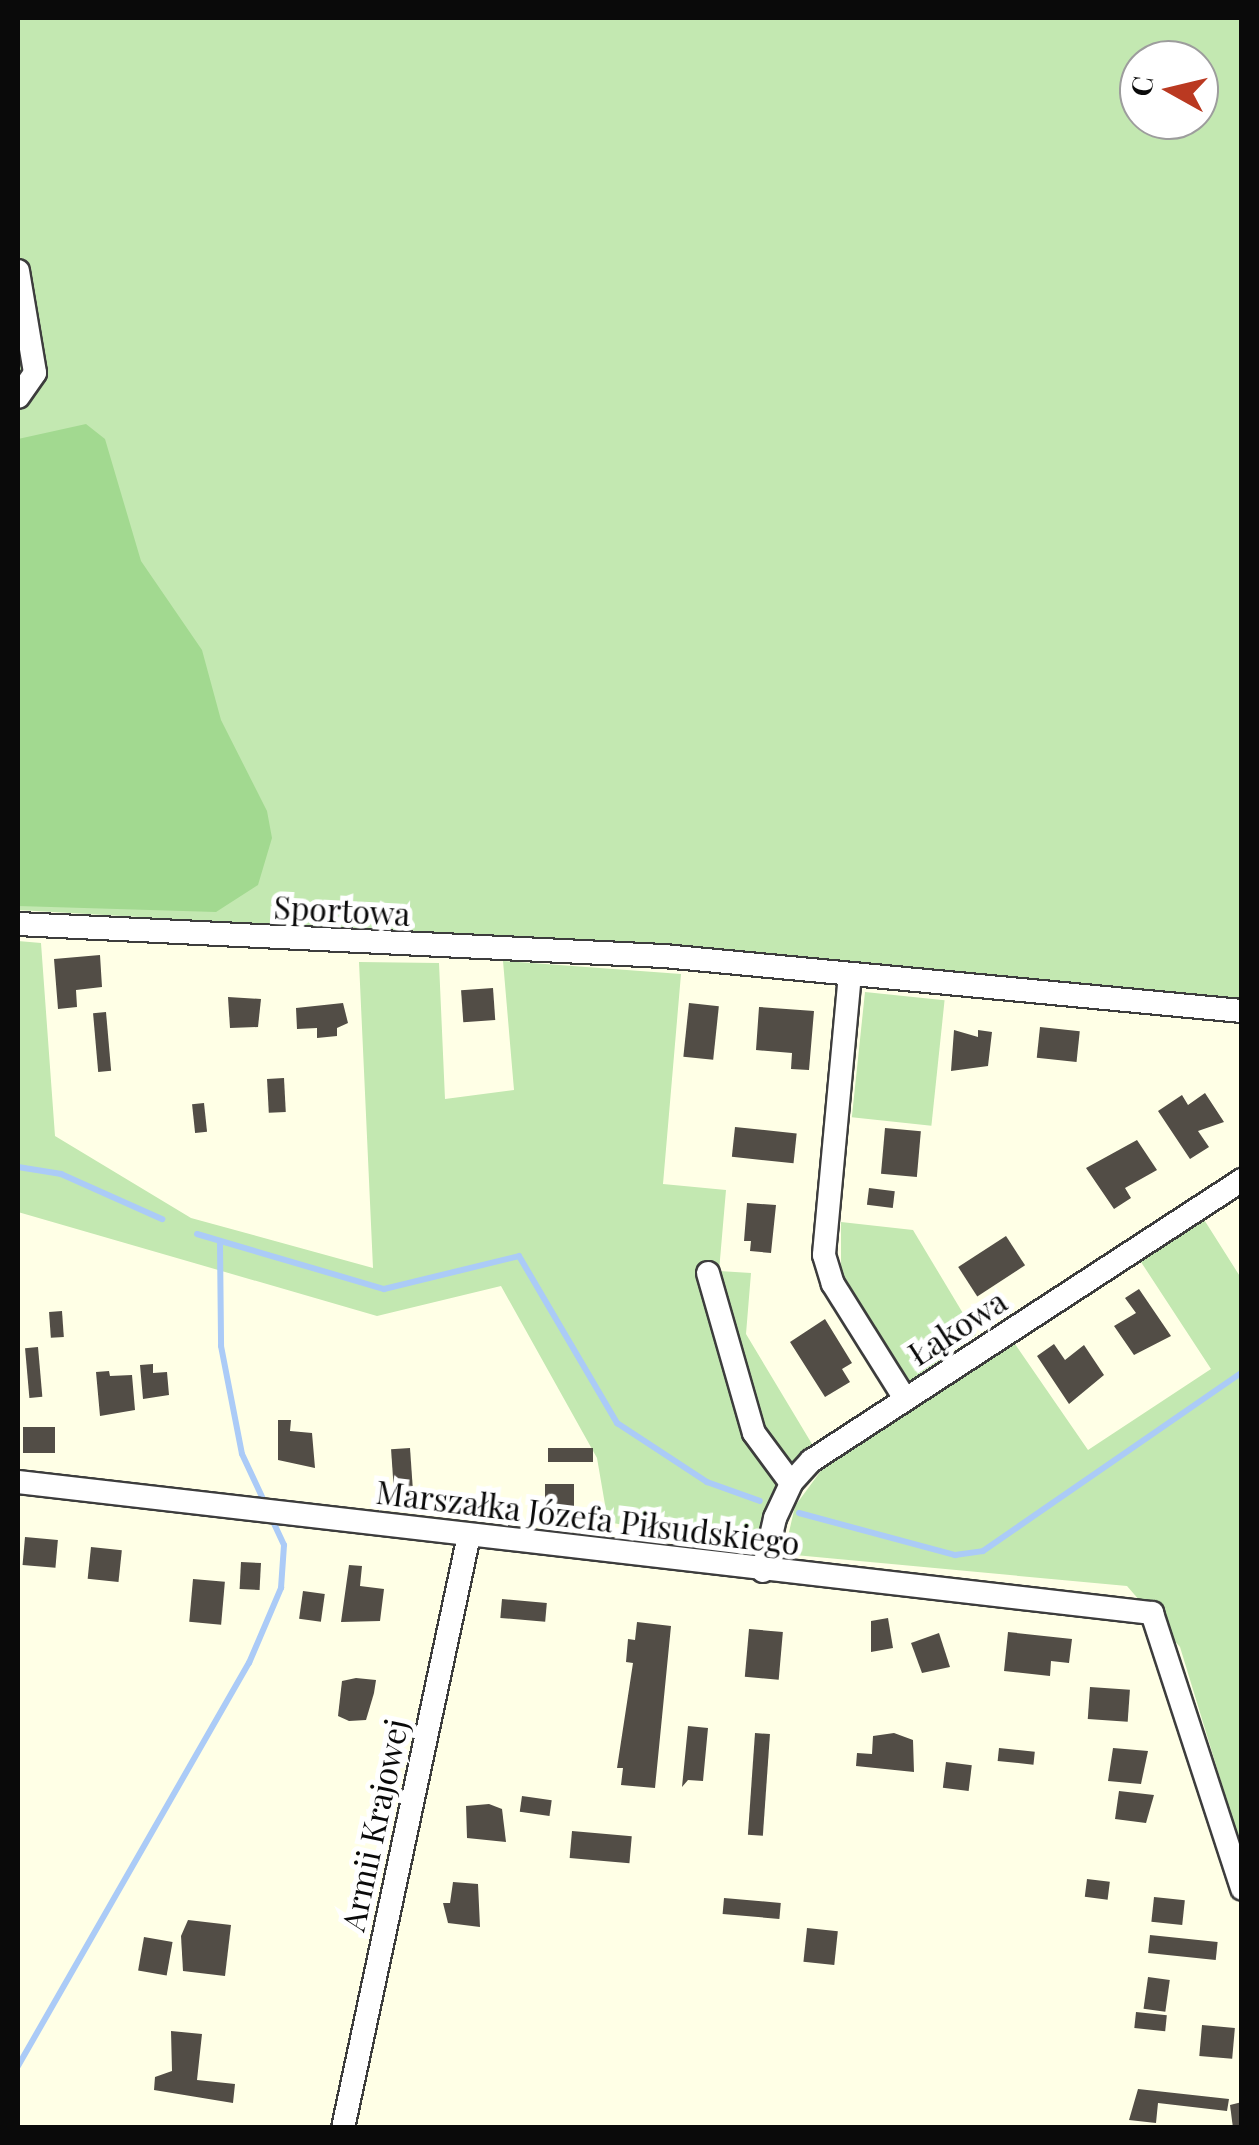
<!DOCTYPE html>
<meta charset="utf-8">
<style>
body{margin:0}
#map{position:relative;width:1259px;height:2145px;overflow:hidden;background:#ffffe6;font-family:"Playfair Display",serif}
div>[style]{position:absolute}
.green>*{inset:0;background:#c3e8b1;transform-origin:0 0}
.forest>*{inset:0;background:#a2d990}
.stream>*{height:6px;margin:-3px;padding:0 3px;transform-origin:3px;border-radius:3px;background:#abcbf7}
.building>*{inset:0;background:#524d46;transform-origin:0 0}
.roads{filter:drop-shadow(2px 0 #3d3d3d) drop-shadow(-2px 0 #3d3d3d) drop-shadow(0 2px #3d3d3d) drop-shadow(0 -2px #3d3d3d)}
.minor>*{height:22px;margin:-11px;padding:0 11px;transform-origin:11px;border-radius:11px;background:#fff}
span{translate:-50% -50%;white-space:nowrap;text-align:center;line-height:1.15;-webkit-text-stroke:10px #fff;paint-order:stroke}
.street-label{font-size:32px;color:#0a0a0a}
.frame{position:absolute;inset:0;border:20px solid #0a0a0a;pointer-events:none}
.north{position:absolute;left:1119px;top:40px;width:100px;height:100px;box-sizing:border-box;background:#fff;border:2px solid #9d9d9d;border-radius:50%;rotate:278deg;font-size:28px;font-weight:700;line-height:40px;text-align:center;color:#0a0a0a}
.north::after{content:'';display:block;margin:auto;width:35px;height:45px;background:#ba3921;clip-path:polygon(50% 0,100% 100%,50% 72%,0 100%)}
</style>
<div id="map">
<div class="green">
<i style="clip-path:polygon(evenodd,18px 18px,1241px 18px,1241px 1002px,692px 949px,18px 910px,18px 18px,1139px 60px,1199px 60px,1199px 120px,1139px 120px,1139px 60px)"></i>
<i style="clip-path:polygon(18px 941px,41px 943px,55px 1136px,191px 1218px,373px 1268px,359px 962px,439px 963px,445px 1099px,514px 1090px,503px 961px,681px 974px,663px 1184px,726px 1190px,719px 1271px,751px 1273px,746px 1334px,812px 1444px,774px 1493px,753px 1550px,608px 1522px,597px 1458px,501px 1286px,377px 1316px,18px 1212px)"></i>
<i style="left:865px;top:992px;width:80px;height:126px;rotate:6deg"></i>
<i style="clip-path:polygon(1203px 1218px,1241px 1278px,1241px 1847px,1180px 1647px,1127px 1586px,784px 1554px,795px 1506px,823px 1468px,1015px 1344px,1088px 1450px,1211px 1369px,1141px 1262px)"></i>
<i style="clip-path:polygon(841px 1222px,913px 1230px,976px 1335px,908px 1382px,841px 1271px)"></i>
</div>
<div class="forest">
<i style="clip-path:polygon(86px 424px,105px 439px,141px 561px,202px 650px,221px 720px,267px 811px,272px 838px,258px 885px,216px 912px,18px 906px,18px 439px)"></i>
</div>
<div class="stream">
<i style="left:18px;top:1167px;width:44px;rotate:9.2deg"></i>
<i style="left:61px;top:1174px;width:111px;rotate:24deg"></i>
<i style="left:197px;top:1234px;width:195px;rotate:16.4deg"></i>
<i style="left:384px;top:1289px;width:139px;rotate:-13.7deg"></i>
<i style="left:519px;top:1256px;width:194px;rotate:59.6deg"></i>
<i style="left:617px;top:1423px;width:108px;rotate:33.2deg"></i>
<i style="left:707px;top:1482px;width:56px;rotate:19.7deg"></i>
<i style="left:220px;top:1244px;width:102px;rotate:89.4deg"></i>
<i style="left:221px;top:1346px;width:110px;rotate:79deg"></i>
<i style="left:242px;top:1454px;width:54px;rotate:64.9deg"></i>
<i style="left:799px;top:1513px;width:162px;rotate:15.1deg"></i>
<i style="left:955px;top:1555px;width:28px;rotate:-8deg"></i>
<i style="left:983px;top:1551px;width:315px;rotate:-34.6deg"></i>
<i style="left:18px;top:2066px;width:465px;rotate:-60.2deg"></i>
<i style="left:249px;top:1663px;width:82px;rotate:-66.9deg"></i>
<i style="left:281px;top:1588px;width:43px;rotate:-86deg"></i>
<i style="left:284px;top:1545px;width:29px;rotate:-115deg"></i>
</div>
<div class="building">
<i style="clip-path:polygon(100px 955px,102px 987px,76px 990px,77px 1007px,58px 1009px,54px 959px)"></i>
<i style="left:493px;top:988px;width:32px;height:32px;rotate:86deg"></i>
<i style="clip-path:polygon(228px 997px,261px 999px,258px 1027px,230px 1028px)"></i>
<i style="clip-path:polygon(343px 1003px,348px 1023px,337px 1028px,337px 1036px,317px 1038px,317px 1028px,297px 1029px,296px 1008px)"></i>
<i style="left:689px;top:1003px;width:30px;height:54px;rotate:6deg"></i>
<i style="clip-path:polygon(759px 1007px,814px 1011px,809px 1070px,791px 1069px,792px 1053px,756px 1050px)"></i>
<i style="left:106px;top:1012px;width:59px;height:13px;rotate:85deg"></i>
<i style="left:1040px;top:1027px;width:40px;height:31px;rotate:6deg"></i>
<i style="clip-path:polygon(954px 1030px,978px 1037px,978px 1030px,992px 1032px,988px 1066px,951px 1071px)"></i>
<i style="left:284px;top:1078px;width:34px;height:17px;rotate:87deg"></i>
<i style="clip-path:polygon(1205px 1093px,1224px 1122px,1198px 1131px,1209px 1147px,1190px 1159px,1158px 1111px,1182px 1095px,1188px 1105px)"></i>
<i style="left:204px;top:1103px;width:29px;height:12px;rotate:84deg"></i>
<i style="left:735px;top:1127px;width:62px;height:30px;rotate:6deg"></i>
<i style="left:885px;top:1128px;width:36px;height:46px;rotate:5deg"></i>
<i style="clip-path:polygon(1137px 1140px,1157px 1170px,1125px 1188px,1131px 1198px,1114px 1209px,1086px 1168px)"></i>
<i style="left:869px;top:1188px;width:26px;height:17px;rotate:7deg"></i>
<i style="clip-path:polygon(747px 1203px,776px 1205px,771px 1253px,750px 1251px,751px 1241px,744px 1241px)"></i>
<i style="left:1006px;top:1236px;width:35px;height:57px;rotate:57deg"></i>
<i style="clip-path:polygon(1139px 1289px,1171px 1336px,1134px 1355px,1114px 1326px,1136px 1313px,1125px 1298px)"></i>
<i style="left:62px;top:1311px;width:26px;height:13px;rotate:86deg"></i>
<i style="clip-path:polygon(825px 1319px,852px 1363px,842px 1369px,850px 1382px,825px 1397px,790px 1342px)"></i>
<i style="clip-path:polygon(1054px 1344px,1065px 1360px,1084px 1345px,1104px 1375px,1069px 1404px,1037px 1356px)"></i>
<i style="left:38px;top:1347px;width:50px;height:13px;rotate:85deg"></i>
<i style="clip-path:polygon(153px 1364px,153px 1373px,167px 1372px,169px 1395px,143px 1399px,140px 1365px)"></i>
<i style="clip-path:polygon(109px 1371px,110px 1376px,132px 1375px,135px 1410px,100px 1416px,96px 1372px)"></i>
<i style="clip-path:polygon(278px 1420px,291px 1420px,290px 1431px,312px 1433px,315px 1468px,278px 1460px)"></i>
<i style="left:55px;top:1427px;width:26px;height:32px;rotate:90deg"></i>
<i style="left:410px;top:1448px;width:40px;height:19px;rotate:86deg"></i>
<i style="left:593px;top:1448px;width:14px;height:45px;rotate:90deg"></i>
<i style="left:545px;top:1484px;width:29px;height:22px"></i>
<i style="left:25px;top:1537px;width:33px;height:28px;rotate:5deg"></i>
<i style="left:91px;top:1547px;width:31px;height:32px;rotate:6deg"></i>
<i style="left:241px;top:1562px;width:20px;height:27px;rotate:3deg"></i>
<i style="clip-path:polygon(349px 1565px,362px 1566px,360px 1586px,384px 1589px,380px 1621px,341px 1622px)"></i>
<i style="left:193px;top:1579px;width:32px;height:43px;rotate:5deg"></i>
<i style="left:303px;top:1591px;width:22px;height:28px;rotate:8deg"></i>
<i style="left:502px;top:1599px;width:45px;height:19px;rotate:5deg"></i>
<i style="clip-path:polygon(888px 1618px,893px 1648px,871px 1652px,871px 1621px)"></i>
<i style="clip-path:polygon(637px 1622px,671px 1626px,655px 1788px,621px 1785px,623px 1768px,617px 1768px,633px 1663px,626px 1662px,628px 1639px,635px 1640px)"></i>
<i style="left:749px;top:1629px;width:34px;height:48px;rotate:5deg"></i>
<i style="clip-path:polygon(1008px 1632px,1072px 1639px,1069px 1663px,1051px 1661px,1050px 1676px,1004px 1671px)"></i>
<i style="clip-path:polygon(939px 1633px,950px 1667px,922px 1673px,911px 1643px)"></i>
<i style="clip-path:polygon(356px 1678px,376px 1680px,374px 1693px,366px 1720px,349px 1721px,338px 1716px,342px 1681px)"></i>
<i style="left:1090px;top:1687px;width:40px;height:32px;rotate:4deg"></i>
<i style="clip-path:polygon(688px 1726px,708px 1728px,703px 1781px,688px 1780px,682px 1787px)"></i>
<i style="left:755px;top:1733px;width:15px;height:102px;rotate:4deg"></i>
<i style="clip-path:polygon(894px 1733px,913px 1740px,914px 1772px,856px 1766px,857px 1753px,872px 1754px,873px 1736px)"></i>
<i style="left:999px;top:1748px;width:36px;height:13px;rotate:6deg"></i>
<i style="clip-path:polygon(1113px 1748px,1148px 1751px,1141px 1784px,1108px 1781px)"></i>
<i style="left:946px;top:1762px;width:26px;height:26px;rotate:7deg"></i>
<i style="clip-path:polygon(1119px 1791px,1154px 1795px,1146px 1823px,1115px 1819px)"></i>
<i style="left:522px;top:1796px;width:30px;height:16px;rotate:8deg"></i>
<i style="clip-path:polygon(489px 1804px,502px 1809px,506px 1842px,467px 1838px,466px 1806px)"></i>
<i style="left:572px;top:1831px;width:60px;height:27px;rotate:5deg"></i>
<i style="left:1087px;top:1879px;width:23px;height:18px;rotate:7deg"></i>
<i style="clip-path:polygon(453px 1882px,478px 1884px,480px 1927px,448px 1923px,443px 1903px,450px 1903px)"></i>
<i style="left:1154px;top:1897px;width:31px;height:25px;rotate:6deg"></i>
<i style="left:724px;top:1898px;width:57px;height:16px;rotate:5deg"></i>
<i style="clip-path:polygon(188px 1920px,231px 1925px,225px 1976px,183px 1971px,181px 1936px)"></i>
<i style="left:807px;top:1928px;width:31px;height:34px;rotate:6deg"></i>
<i style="left:1150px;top:1935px;width:68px;height:18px;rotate:6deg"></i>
<i style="left:144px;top:1937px;width:29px;height:34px;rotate:10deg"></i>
<i style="left:1148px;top:1977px;width:22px;height:32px;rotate:8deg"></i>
<i style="left:1136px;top:2012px;width:31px;height:16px;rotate:6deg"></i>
<i style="left:1202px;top:2025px;width:33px;height:31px;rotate:5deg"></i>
<i style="clip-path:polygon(171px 2031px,202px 2034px,197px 2080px,235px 2084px,233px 2103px,154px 2090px,155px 2077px,172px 2071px)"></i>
<i style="clip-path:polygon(1138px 2089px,1229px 2099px,1227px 2111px,1158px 2103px,1156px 2123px,1129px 2120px)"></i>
<i style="clip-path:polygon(1242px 2102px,1242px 2128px,1233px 2128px,1230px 2105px)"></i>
</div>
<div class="roads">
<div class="minor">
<i style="left:18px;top:271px;width:103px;rotate:80.5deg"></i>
<i style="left:35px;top:373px;width:29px;rotate:125deg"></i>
<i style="left:18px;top:924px;width:647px;rotate:2.84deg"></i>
<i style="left:664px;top:956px;width:581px;rotate:5.44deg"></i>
<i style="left:850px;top:974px;width:282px;rotate:95.3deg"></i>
<i style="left:824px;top:1255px;width:30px;rotate:73deg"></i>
<i style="left:833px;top:1284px;width:136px;rotate:57.9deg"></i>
<i style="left:708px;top:1273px;width:166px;rotate:74deg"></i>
<i style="left:754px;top:1433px;width:62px;rotate:53.5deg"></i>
<i style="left:18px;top:1482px;width:1142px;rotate:6.59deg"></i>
<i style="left:1152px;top:1613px;width:290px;rotate:71.9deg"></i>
<i style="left:763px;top:1571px;width:54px;rotate:-77.2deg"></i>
<i style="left:775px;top:1518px;width:38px;rotate:-65deg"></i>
<i style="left:791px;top:1483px;width:30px;rotate:-48deg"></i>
<i style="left:811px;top:1461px;width:515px;rotate:-33.1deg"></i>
<i style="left:343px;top:2128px;width:606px;rotate:-78deg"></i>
</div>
</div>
<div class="street-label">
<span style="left:342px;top:910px;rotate:3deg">Sportowa</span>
<span style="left:957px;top:1327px;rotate:-33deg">Łąkowa</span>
<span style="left:588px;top:1517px;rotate:7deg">Marszałka Józefa Piłsudskiego</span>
<span style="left:374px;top:1825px;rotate:-78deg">Armii Krajowej</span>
</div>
<div class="frame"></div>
<div class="north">С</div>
</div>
